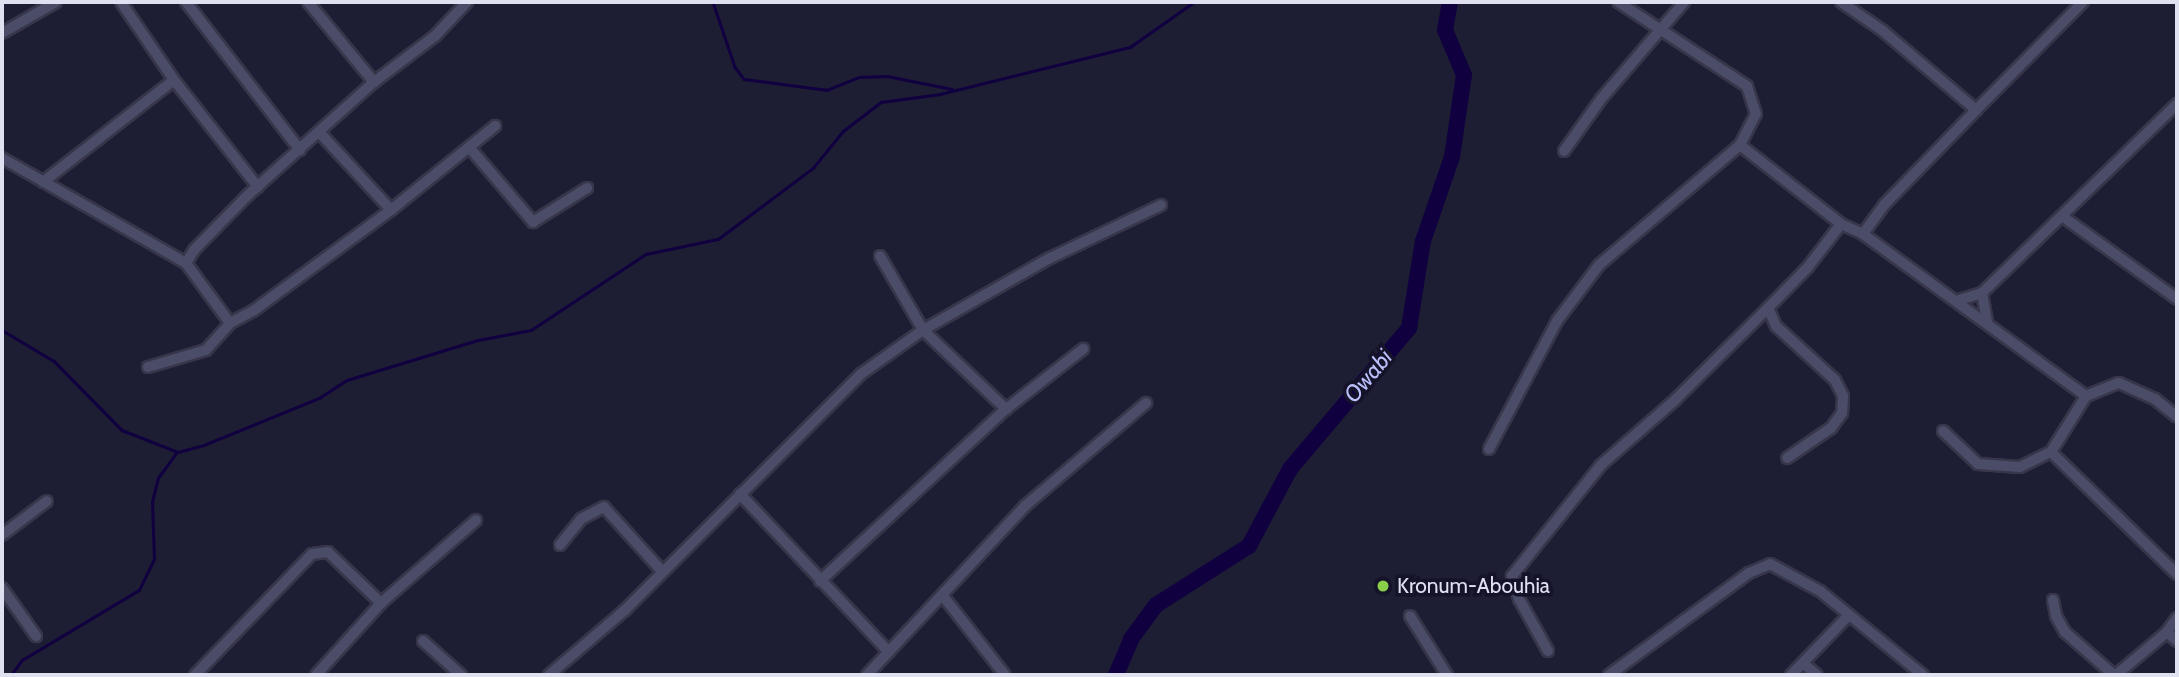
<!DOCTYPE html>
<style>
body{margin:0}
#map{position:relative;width:2179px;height:677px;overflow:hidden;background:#1d1d34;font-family:Cabin,sans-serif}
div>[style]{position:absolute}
.stream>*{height:2.5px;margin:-1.25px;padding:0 1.25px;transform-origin:1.25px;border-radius:1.25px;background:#110040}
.river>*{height:16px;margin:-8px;padding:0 8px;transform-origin:8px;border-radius:8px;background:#110040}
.roads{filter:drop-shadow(2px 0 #37364a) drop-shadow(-2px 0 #37364a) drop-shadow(0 2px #37364a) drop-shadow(0 -2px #37364a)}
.minor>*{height:10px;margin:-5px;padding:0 5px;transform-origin:5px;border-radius:5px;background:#4b4c67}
.dots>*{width:19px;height:19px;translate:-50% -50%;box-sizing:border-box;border:4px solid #14132a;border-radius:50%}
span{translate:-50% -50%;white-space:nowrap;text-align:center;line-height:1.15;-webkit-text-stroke:7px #14132a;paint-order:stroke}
.poi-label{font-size:21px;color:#dfe1f1}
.left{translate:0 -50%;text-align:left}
.water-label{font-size:23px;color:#bcbefb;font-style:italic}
.frame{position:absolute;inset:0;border:4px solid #dfe1f1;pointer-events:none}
</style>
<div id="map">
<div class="stream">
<i style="left:713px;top:2px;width:69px;rotate:71.3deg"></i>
<i style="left:735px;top:67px;width:15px;rotate:53deg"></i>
<i style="left:744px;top:79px;width:84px;rotate:7.5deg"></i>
<i style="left:827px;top:90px;width:35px;rotate:-22deg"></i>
<i style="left:860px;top:77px;width:27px;rotate:-2deg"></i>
<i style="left:887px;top:76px;width:66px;rotate:11.3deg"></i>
<i style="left:2px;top:330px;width:61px;rotate:30.8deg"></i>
<i style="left:54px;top:361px;width:97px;rotate:45.4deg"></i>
<i style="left:122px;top:430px;width:60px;rotate:21.4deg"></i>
<i style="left:178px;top:452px;width:27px;rotate:-15deg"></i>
<i style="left:204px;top:445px;width:124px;rotate:-22.2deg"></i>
<i style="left:319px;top:398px;width:33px;rotate:-33deg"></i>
<i style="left:347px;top:380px;width:137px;rotate:-17deg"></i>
<i style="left:478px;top:340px;width:54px;rotate:-10.7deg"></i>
<i style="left:531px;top:330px;width:138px;rotate:-33.5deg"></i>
<i style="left:646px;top:254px;width:74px;rotate:-11.8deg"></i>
<i style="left:718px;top:239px;width:119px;rotate:-36.8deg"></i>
<i style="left:813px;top:168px;width:48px;rotate:-51deg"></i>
<i style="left:843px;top:131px;width:48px;rotate:-37.3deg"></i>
<i style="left:881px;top:102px;width:60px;rotate:-7.7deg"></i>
<i style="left:940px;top:94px;width:196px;rotate:-13.9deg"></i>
<i style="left:1130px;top:47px;width:78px;rotate:-35.1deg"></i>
<i style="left:11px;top:675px;width:19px;rotate:-54deg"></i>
<i style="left:22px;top:660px;width:136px;rotate:-30.9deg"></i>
<i style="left:139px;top:590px;width:34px;rotate:-64deg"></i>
<i style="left:154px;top:559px;width:57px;rotate:-92deg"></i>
<i style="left:152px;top:502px;width:25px;rotate:-76deg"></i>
<i style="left:158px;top:478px;width:32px;rotate:-54deg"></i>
</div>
<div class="river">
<i style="left:1116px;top:675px;width:39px;rotate:-67deg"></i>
<i style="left:1131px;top:639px;width:42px;rotate:-53.7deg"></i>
<i style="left:1156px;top:605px;width:110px;rotate:-32.4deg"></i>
<i style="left:1249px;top:546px;width:87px;rotate:-62deg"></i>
<i style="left:1290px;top:469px;width:185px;rotate:-49.8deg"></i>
<i style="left:1409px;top:328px;width:88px;rotate:-80.9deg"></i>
<i style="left:1423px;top:241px;width:89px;rotate:-71deg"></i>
<i style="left:1452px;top:157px;width:83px;rotate:-81.7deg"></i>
<i style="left:1464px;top:75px;width:49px;rotate:-112.9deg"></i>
<i style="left:1445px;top:30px;width:28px;rotate:-80deg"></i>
</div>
<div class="roads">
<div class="minor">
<i style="left:121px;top:2px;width:94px;rotate:55.8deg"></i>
<i style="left:174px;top:80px;width:136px;rotate:51.9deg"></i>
<i style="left:186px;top:2px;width:187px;rotate:52.4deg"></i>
<i style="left:308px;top:2px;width:104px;rotate:50.5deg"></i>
<i style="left:1841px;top:2px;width:51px;rotate:34.6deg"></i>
<i style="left:1883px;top:31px;width:122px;rotate:40.3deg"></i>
<i style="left:1976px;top:110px;width:152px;rotate:-45.3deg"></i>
<i style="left:2px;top:33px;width:62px;rotate:-29.9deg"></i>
<i style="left:320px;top:133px;width:105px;rotate:47.3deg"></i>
<i style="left:1740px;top:145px;width:128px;rotate:38deg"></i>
<i style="left:1841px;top:224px;width:24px;rotate:24deg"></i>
<i style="left:1863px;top:234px;width:36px;rotate:-54deg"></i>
<i style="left:1884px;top:205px;width:132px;rotate:-45.9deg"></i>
<i style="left:469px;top:147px;width:99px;rotate:49.5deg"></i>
<i style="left:533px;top:222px;width:64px;rotate:-32.2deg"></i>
<i style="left:1564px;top:151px;width:64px;rotate:-54.6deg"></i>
<i style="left:1601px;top:99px;width:128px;rotate:-49.4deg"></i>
<i style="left:2px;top:158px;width:212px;rotate:29.7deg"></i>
<i style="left:43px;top:182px;width:166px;rotate:-37.9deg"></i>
<i style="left:2062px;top:216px;width:142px;rotate:35.8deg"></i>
<i style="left:1863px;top:234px;width:276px;rotate:36deg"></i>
<i style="left:2086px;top:396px;width:35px;rotate:-22deg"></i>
<i style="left:2119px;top:383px;width:39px;rotate:24deg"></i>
<i style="left:2155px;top:399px;width:28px;rotate:39deg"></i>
<i style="left:880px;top:256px;width:86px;rotate:59.8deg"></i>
<i style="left:923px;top:330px;width:115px;rotate:43.6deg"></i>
<i style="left:1982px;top:293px;width:29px;rotate:80deg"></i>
<i style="left:1959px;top:300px;width:24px;rotate:-17deg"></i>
<i style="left:1982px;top:293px;width:272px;rotate:-44.1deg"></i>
<i style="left:1768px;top:308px;width:20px;rotate:66deg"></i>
<i style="left:1776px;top:326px;width:80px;rotate:42.5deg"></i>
<i style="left:1835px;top:380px;width:18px;rotate:63deg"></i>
<i style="left:1843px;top:396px;width:17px;rotate:93deg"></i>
<i style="left:1842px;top:413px;width:19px;rotate:126deg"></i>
<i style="left:1831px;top:428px;width:53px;rotate:145.7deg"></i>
<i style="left:230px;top:323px;width:74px;rotate:-126.3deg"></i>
<i style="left:186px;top:263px;width:15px;rotate:-58deg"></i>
<i style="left:194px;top:250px;width:77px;rotate:-45.5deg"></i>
<i style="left:248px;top:195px;width:169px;rotate:-41.9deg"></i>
<i style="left:374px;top:82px;width:76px;rotate:-37deg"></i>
<i style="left:435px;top:36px;width:47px;rotate:-46.7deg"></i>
<i style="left:148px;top:367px;width:60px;rotate:-16.3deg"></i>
<i style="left:206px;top:350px;width:36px;rotate:-48deg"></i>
<i style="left:230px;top:323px;width:26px;rotate:-28deg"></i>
<i style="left:253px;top:311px;width:171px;rotate:-36.2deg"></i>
<i style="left:391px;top:210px;width:134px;rotate:-38.9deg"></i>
<i style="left:1943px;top:431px;width:48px;rotate:43.3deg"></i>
<i style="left:1978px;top:464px;width:42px;rotate:4.1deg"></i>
<i style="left:2020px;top:467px;width:34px;rotate:-26deg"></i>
<i style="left:2051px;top:452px;width:66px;rotate:-58deg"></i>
<i style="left:1489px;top:449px;width:145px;rotate:-62deg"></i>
<i style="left:1557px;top:321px;width:70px;rotate:-53.1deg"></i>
<i style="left:1599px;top:265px;width:185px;rotate:-40.4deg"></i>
<i style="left:1740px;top:145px;width:35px;rotate:-63deg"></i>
<i style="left:1756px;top:114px;width:29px;rotate:-108deg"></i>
<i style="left:1747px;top:86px;width:154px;rotate:-146.9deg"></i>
<i style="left:2051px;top:452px;width:175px;rotate:44.1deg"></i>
<i style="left:740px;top:494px;width:217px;rotate:46.7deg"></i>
<i style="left:2px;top:535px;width:56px;rotate:-37.1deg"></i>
<i style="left:560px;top:545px;width:33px;rotate:-51deg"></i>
<i style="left:581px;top:519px;width:26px;rotate:-28deg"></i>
<i style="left:604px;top:507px;width:85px;rotate:47.9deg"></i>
<i style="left:820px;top:581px;width:253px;rotate:-42.8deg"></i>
<i style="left:1006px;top:409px;width:98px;rotate:-37.9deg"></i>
<i style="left:2px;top:588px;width:59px;rotate:54.7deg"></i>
<i style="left:943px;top:596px;width:100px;rotate:51.9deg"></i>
<i style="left:2053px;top:600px;width:16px;rotate:79deg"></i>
<i style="left:2056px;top:616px;width:18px;rotate:61deg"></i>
<i style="left:2065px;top:632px;width:65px;rotate:41.3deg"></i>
<i style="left:1410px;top:616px;width:70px;rotate:57.9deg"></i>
<i style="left:2177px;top:618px;width:17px;rotate:126deg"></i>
<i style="left:2167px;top:632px;width:13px;rotate:42deg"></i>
<i style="left:423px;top:641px;width:51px;rotate:41.8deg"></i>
<i style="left:1548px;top:651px;width:60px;rotate:-119.1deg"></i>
<i style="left:1519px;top:599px;width:24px;rotate:-107deg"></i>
<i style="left:1512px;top:576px;width:142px;rotate:-51.3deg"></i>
<i style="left:1601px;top:465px;width:100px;rotate:-41.3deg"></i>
<i style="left:1676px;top:399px;width:129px;rotate:-44.7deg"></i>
<i style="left:1768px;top:308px;width:57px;rotate:-45.7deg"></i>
<i style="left:1808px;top:267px;width:54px;rotate:-52.5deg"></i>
<i style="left:1803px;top:663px;width:18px;rotate:41deg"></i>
<i style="left:195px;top:675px;width:168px;rotate:-46deg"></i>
<i style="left:312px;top:554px;width:16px;rotate:-7deg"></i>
<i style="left:328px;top:552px;width:74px;rotate:43.9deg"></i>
<i style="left:316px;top:675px;width:97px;rotate:-47.9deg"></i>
<i style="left:381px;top:603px;width:126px;rotate:-41.1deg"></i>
<i style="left:549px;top:675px;width:100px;rotate:-40.5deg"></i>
<i style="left:625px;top:610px;width:334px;rotate:-45deg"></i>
<i style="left:861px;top:374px;width:76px;rotate:-35.4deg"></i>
<i style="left:923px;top:330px;width:146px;rotate:-29.6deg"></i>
<i style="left:1050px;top:258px;width:123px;rotate:-25.5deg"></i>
<i style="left:867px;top:675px;width:231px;rotate:-46.9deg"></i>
<i style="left:1025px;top:506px;width:159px;rotate:-40.4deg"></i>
<i style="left:1609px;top:675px;width:173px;rotate:-36.1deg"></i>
<i style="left:1749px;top:573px;width:23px;rotate:-23deg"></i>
<i style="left:1770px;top:564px;width:57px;rotate:28.4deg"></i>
<i style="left:1820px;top:591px;width:133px;rotate:39.2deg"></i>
<i style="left:1791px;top:675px;width:83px;rotate:-46deg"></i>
<i style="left:2116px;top:675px;width:67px;rotate:-40.1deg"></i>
</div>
</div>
<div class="dots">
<i style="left:1383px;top:586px;background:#89cf49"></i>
</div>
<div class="poi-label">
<span class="left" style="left:1397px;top:586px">Kronum-Abouhia</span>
</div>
<div class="water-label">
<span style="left:1368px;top:376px;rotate:-50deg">Owabi</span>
</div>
<div class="frame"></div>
</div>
